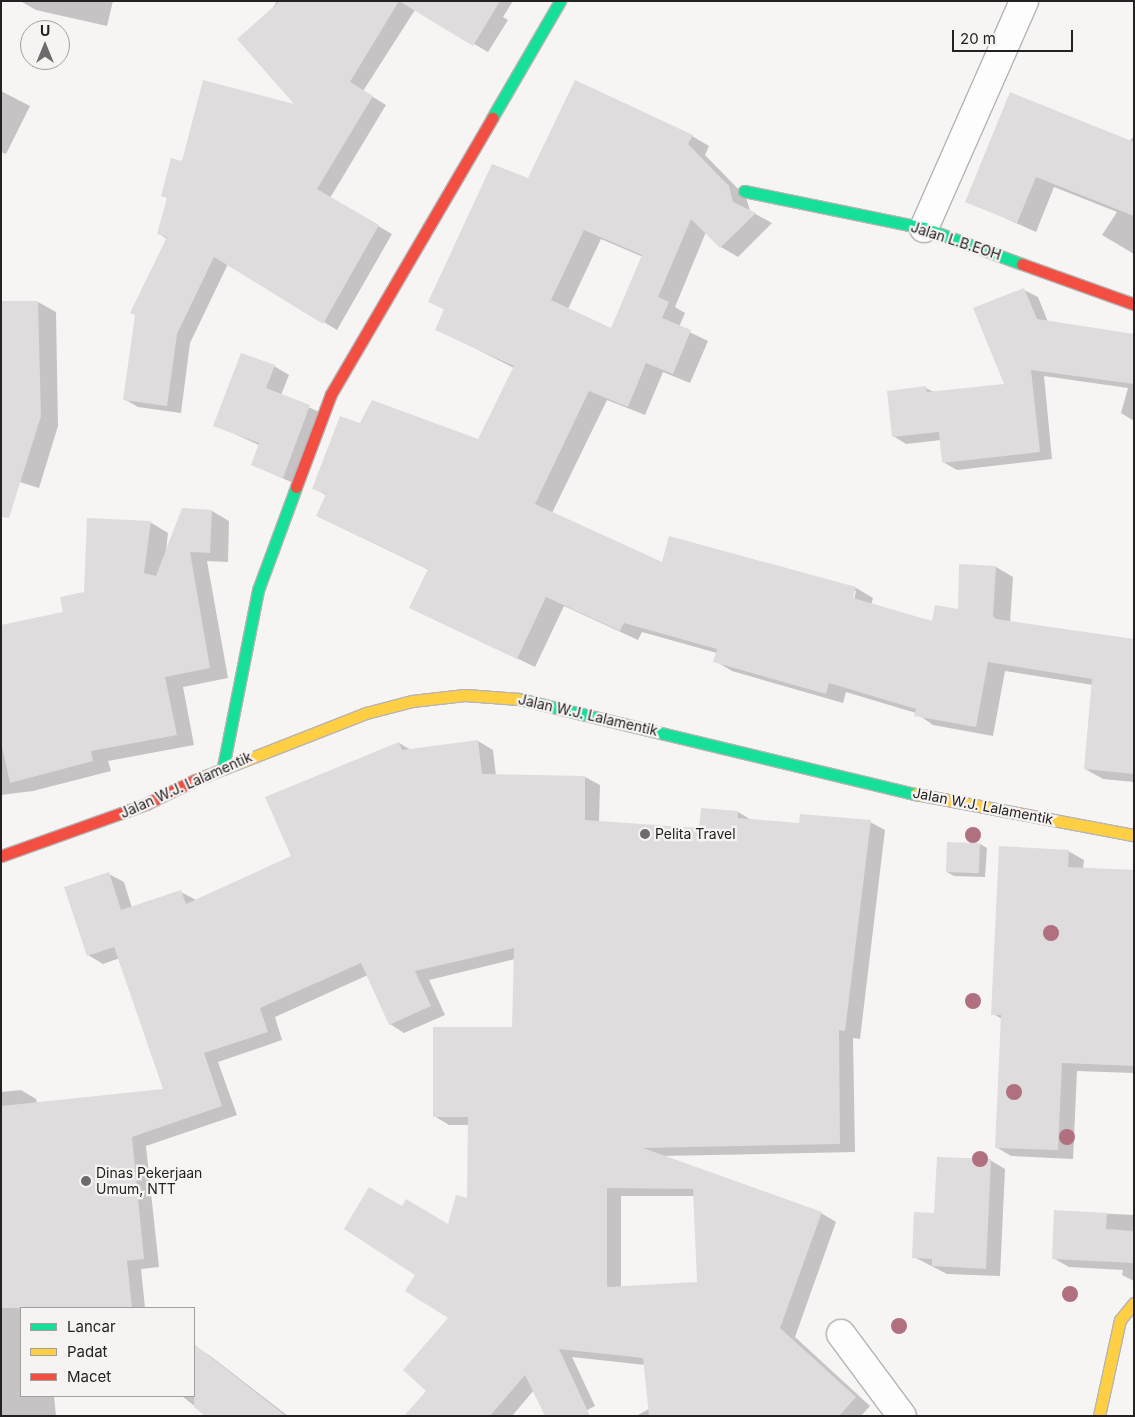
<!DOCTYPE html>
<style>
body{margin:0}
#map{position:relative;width:1135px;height:1417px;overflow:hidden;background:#f7f4f4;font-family:Inter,sans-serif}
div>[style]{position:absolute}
.shadow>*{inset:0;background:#0003}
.building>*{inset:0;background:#dedcdc;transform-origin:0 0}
.roads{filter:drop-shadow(1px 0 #b6b4b4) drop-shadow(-1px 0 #b6b4b4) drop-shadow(0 1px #b6b4b4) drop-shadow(0 -1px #b6b4b4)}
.street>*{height:28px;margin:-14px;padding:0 14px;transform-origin:14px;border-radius:14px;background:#fefdfd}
.fast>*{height:11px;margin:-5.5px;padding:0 5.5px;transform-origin:5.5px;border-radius:5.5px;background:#16e098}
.slow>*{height:11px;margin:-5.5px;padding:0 5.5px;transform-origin:5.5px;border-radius:5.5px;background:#ffcf43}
.jam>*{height:11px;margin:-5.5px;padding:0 5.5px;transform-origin:5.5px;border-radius:5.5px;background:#f24e42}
.trees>*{width:16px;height:16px;margin:-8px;border-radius:50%;background:#b07080}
.dots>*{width:14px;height:14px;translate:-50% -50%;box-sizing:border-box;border:2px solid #f8f3f3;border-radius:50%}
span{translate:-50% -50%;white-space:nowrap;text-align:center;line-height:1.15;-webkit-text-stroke:4.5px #f8f3f3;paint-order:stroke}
.street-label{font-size:14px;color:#232121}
.poi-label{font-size:14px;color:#232121}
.left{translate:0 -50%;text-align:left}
.frame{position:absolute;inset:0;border:2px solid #232121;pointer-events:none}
.legend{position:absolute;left:20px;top:1307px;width:175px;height:90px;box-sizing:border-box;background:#f8f3f3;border:1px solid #a39f9f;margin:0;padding:6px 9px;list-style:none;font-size:15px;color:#232121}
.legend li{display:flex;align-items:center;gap:10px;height:25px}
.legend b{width:25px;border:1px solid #a39f9f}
.north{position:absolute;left:20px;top:20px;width:50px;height:50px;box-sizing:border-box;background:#f8f3f3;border:1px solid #a39f9f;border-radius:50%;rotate:0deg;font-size:14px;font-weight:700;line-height:20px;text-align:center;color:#232121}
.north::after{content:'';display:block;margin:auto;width:18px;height:22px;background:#6d6b6b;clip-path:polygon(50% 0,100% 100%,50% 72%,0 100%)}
.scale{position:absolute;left:952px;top:30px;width:121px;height:22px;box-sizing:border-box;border:2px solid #232121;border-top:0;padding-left:6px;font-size:15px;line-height:18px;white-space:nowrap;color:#232121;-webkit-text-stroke:4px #f8f3f3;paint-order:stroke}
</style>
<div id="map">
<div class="shadow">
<i style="clip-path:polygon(113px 1px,107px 26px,36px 10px,22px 2px)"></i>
<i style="clip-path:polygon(277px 1px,513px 1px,503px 17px,508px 20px,488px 52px,415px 10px,363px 91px,386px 105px,330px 198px,392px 234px,337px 330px,228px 264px,190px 343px,181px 413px,138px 407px,124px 399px,167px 239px,158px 233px,168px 199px,162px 195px,183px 162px,298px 106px,272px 9px)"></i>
<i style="clip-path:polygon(1px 91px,30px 106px,6px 154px,1px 152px)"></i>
<i style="clip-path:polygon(evenodd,692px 136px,709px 146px,705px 155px,746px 197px,750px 211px,772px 223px,738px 257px,721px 247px,706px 232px,675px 307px,685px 313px,679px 327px,708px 341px,690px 383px,663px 372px,645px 415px,607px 400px,552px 513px,663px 563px,670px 537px,856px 588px,873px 598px,871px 605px,933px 622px,959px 611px,996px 567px,1013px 577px,1010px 623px,1134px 665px,1134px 782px,1103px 779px,1085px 769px,1093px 685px,1005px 671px,993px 736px,933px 725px,916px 713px,846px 692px,843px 703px,732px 671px,715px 661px,717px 653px,642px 632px,638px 640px,564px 606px,535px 667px,411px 607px,429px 570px,317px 516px,327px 496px,314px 488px,361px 425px,479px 440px,514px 368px,437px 329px,445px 310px,430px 301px,528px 180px,692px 136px,601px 239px,643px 257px,612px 330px,568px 309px,601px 239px,692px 136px,854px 591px,856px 591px,853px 604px,850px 604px,854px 591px)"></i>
<i style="clip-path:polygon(1134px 136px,1134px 254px,1102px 235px,1117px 212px,1054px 187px,1036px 232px,967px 201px,1129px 142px)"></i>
<i style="clip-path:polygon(1024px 290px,1038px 297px,1048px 322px,1134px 335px,1134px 421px,1121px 413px,1128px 388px,1044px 376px,1052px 459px,957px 470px,943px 462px,941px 440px,906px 444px,893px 436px,926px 388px,934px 392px,1006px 385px)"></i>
<i style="clip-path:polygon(38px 302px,56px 312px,58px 426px,39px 488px,7px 478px)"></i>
<i style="clip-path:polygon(274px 366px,289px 375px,281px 395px,324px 414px,298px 485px,252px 465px,259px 445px,215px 425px)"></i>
<i style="clip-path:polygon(212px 511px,229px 521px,228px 562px,207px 561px,228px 678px,183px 687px,194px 745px,108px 761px,111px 771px,33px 791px,1px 795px,1px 626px,65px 613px,150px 522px,168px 533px,166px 551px)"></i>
<i style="clip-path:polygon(evenodd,478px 741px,493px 750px,496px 776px,585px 777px,600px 785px,599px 822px,700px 829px,738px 812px,753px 821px,800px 825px,870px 822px,885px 830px,860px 1039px,853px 1038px,855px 1152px,661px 1156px,821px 1213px,836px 1222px,795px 1337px,870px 1406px,861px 1416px,636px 1416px,649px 1409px,645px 1365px,572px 1357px,595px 1406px,575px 1416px,534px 1390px,512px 1416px,406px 1416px,428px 1391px,450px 1318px,417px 1274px,402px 1207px,449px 1225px,468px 1199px,469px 1125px,449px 1125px,434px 1116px,514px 1028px,515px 959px,429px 980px,445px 1015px,404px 1033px,390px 1024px,368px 975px,275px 1017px,282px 1040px,218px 1062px,237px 1115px,146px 1146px,159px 1267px,141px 1269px,145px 1308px,21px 1308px,21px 1396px,54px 1396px,56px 1416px,1px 1416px,1px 1092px,21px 1090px,36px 1099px,37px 1103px,164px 1090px,120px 958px,103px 964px,88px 955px,109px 874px,124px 882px,132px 908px,181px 892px,196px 900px,293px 857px,399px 743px,411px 750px,478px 741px,621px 1196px,694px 1196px,698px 1283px,621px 1287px,621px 1196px)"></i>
<i style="clip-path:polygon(980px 844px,987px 848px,985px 877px,954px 876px,947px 872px)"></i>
<i style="clip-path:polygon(1068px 851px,1084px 860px,1083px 869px,1134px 870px,1134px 1073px,1077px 1071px,1073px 1159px,1011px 1156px,996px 1147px,1002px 1019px,993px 1014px)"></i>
<i style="clip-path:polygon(990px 1160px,1005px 1169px,1000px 1276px,947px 1274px,914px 1257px)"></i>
<i style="clip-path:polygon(1055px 1211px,1134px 1215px,1134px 1281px,1122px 1275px,1123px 1270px,1069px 1267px,1053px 1258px)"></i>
<i style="clip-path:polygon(195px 1347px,209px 1355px,288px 1416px,207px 1416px,182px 1396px,194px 1396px)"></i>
</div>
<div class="building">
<i style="clip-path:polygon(280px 1px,399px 1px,350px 82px,373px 96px,317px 189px,379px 225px,323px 324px,214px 257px,177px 334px,167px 406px,123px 400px,135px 315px,130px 313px,167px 237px,157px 234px,167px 198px,161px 196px,171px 158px,182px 161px,203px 80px,294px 104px,237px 39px)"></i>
<i style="clip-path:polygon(399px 1px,500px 1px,473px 46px)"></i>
<i style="clip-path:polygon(evenodd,575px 80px,693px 135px,688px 144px,729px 186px,733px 202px,756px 213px,720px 248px,691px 219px,658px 297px,669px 302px,662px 318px,691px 330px,673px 374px,646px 363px,628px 407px,589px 391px,535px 504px,662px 562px,669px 536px,856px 587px,853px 598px,932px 621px,935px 605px,958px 609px,959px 564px,996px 566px,993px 616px,996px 619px,1134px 639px,1134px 774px,1084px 769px,1092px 679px,988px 662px,976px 727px,914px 716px,916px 709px,829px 683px,826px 694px,713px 662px,717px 649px,624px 623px,620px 631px,546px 597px,517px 659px,409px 608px,428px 569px,316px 516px,326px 494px,312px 489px,340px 416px,360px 423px,372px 400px,478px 439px,514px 366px,435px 330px,444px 309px,428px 302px,492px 164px,528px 178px,575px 80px,584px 230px,642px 255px,611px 328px,551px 300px,584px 230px)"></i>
<i style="clip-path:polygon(1010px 92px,1134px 142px,1134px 216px,1036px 177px,1017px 223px,965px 202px)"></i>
<i style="clip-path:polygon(1024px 288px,1037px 319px,1134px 334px,1134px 384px,1031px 370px,1040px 452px,942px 463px,939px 432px,892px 437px,887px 391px,926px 386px,927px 392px,1004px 384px,973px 308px)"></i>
<i style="clip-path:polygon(1px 301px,38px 301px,41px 416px,9px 518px,1px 517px)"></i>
<i style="clip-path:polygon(241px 353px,275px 365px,266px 388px,310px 405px,283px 478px,251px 465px,259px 443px,213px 426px)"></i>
<i style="clip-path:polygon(182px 508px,212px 510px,210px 553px,190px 552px,210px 668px,165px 677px,177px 735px,91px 751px,93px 761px,10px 783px,1px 742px,1px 625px,63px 612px,60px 597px,84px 592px,87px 518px,151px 521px,144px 573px,156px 576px)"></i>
<i style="clip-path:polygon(evenodd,478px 740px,482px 774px,585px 776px,585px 820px,699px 828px,701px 808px,738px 811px,738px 818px,799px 823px,800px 814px,871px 820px,845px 1031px,839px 1030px,840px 1144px,643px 1148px,822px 1212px,780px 1328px,856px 1397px,839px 1416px,649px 1416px,643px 1358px,559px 1349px,590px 1416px,545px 1416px,525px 1375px,490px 1416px,404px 1416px,426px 1391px,403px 1370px,448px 1318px,405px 1291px,415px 1275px,344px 1229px,369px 1187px,402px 1206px,406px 1199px,448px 1224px,456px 1195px,467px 1198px,468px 1117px,433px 1117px,433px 1027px,512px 1027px,514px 948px,415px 971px,431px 1006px,389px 1025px,361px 963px,260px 1008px,268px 1032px,204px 1053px,222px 1106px,132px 1137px,144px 1259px,127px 1261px,132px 1308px,1px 1308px,1px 1106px,163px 1089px,114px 947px,87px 956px,64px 887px,109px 872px,121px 910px,181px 890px,186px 904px,291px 856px,265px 797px,399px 742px,402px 750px,478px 740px,607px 1188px,693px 1189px,697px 1282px,607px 1287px,607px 1188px)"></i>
<i style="left:947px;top:842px;width:33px;height:30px;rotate:2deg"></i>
<i style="clip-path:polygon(999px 846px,1069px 850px,1068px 867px,1134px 870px,1134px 1066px,1062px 1063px,1058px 1150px,995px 1148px,1001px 1015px,991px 1015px)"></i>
<i style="clip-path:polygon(937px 1157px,991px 1159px,986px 1269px,932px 1266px,932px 1259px,912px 1258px,914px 1212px,934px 1213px)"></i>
<i style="clip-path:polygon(1054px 1210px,1107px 1213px,1106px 1229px,1134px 1231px,1134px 1263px,1052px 1259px)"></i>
<i style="clip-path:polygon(194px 1344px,286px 1416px,205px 1416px,194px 1407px)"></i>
</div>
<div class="roads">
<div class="street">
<i style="left:924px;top:228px;width:248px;rotate:-66.2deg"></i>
<i style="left:841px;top:1334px;width:102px;rotate:53.4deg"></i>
</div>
<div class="fast">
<i style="left:492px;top:118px;width:135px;rotate:-59.8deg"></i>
<i style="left:744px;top:191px;width:184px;rotate:11.6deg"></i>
<i style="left:924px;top:228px;width:104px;rotate:20.2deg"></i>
<i style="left:519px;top:699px;width:408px;rotate:13.5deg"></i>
<i style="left:223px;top:767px;width:180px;rotate:-78.8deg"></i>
<i style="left:258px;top:590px;width:110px;rotate:-69.7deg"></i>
</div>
<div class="slow">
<i style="left:195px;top:780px;width:184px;rotate:-21.4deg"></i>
<i style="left:366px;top:713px;width:48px;rotate:-14.6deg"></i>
<i style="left:412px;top:701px;width:53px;rotate:-6.5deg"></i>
<i style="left:465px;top:695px;width:54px;rotate:4.2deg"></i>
<i style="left:916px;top:794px;width:222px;rotate:10.7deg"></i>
<i style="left:1099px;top:1416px;width:98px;rotate:-77.7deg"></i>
<i style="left:1120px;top:1320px;width:22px;rotate:-51deg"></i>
</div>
<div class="jam">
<i style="left:1022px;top:264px;width:119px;rotate:19.7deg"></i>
<i style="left:296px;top:487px;width:99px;rotate:-69.4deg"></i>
<i style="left:331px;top:394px;width:320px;rotate:-59.7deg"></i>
<i style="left:1px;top:856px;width:154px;rotate:-19.7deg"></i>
<i style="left:146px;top:804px;width:55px;rotate:-26.1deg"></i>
</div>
</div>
<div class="trees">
<i style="left:973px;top:835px"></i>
<i style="left:1051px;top:933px"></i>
<i style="left:973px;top:1001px"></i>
<i style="left:1014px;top:1092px"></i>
<i style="left:1067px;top:1137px"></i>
<i style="left:980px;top:1159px"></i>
<i style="left:1070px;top:1294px"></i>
<i style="left:899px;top:1326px"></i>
</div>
<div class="dots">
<i style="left:645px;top:834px;background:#6d6b6b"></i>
<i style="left:86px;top:1181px;background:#6d6b6b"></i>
</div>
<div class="street-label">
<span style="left:956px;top:241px;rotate:18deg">Jalan L.B.EOH</span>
<span style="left:588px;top:715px;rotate:13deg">Jalan W.J. Lalamentik</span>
<span style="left:186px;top:785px;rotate:-24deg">Jalan W.J. Lalamentik</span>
<span style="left:983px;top:806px;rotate:11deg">Jalan W.J. Lalamentik</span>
</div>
<div class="poi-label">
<span class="left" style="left:655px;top:834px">Pelita Travel</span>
<span class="left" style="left:96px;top:1181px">Dinas Pekerjaan<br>Umum, NTT</span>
</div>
<div class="frame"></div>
<ul class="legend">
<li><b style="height:6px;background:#16e098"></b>Lancar</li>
<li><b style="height:6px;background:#ffcf43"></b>Padat</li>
<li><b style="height:6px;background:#f24e42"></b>Macet</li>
</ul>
<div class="north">U</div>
<div class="scale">20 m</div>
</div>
